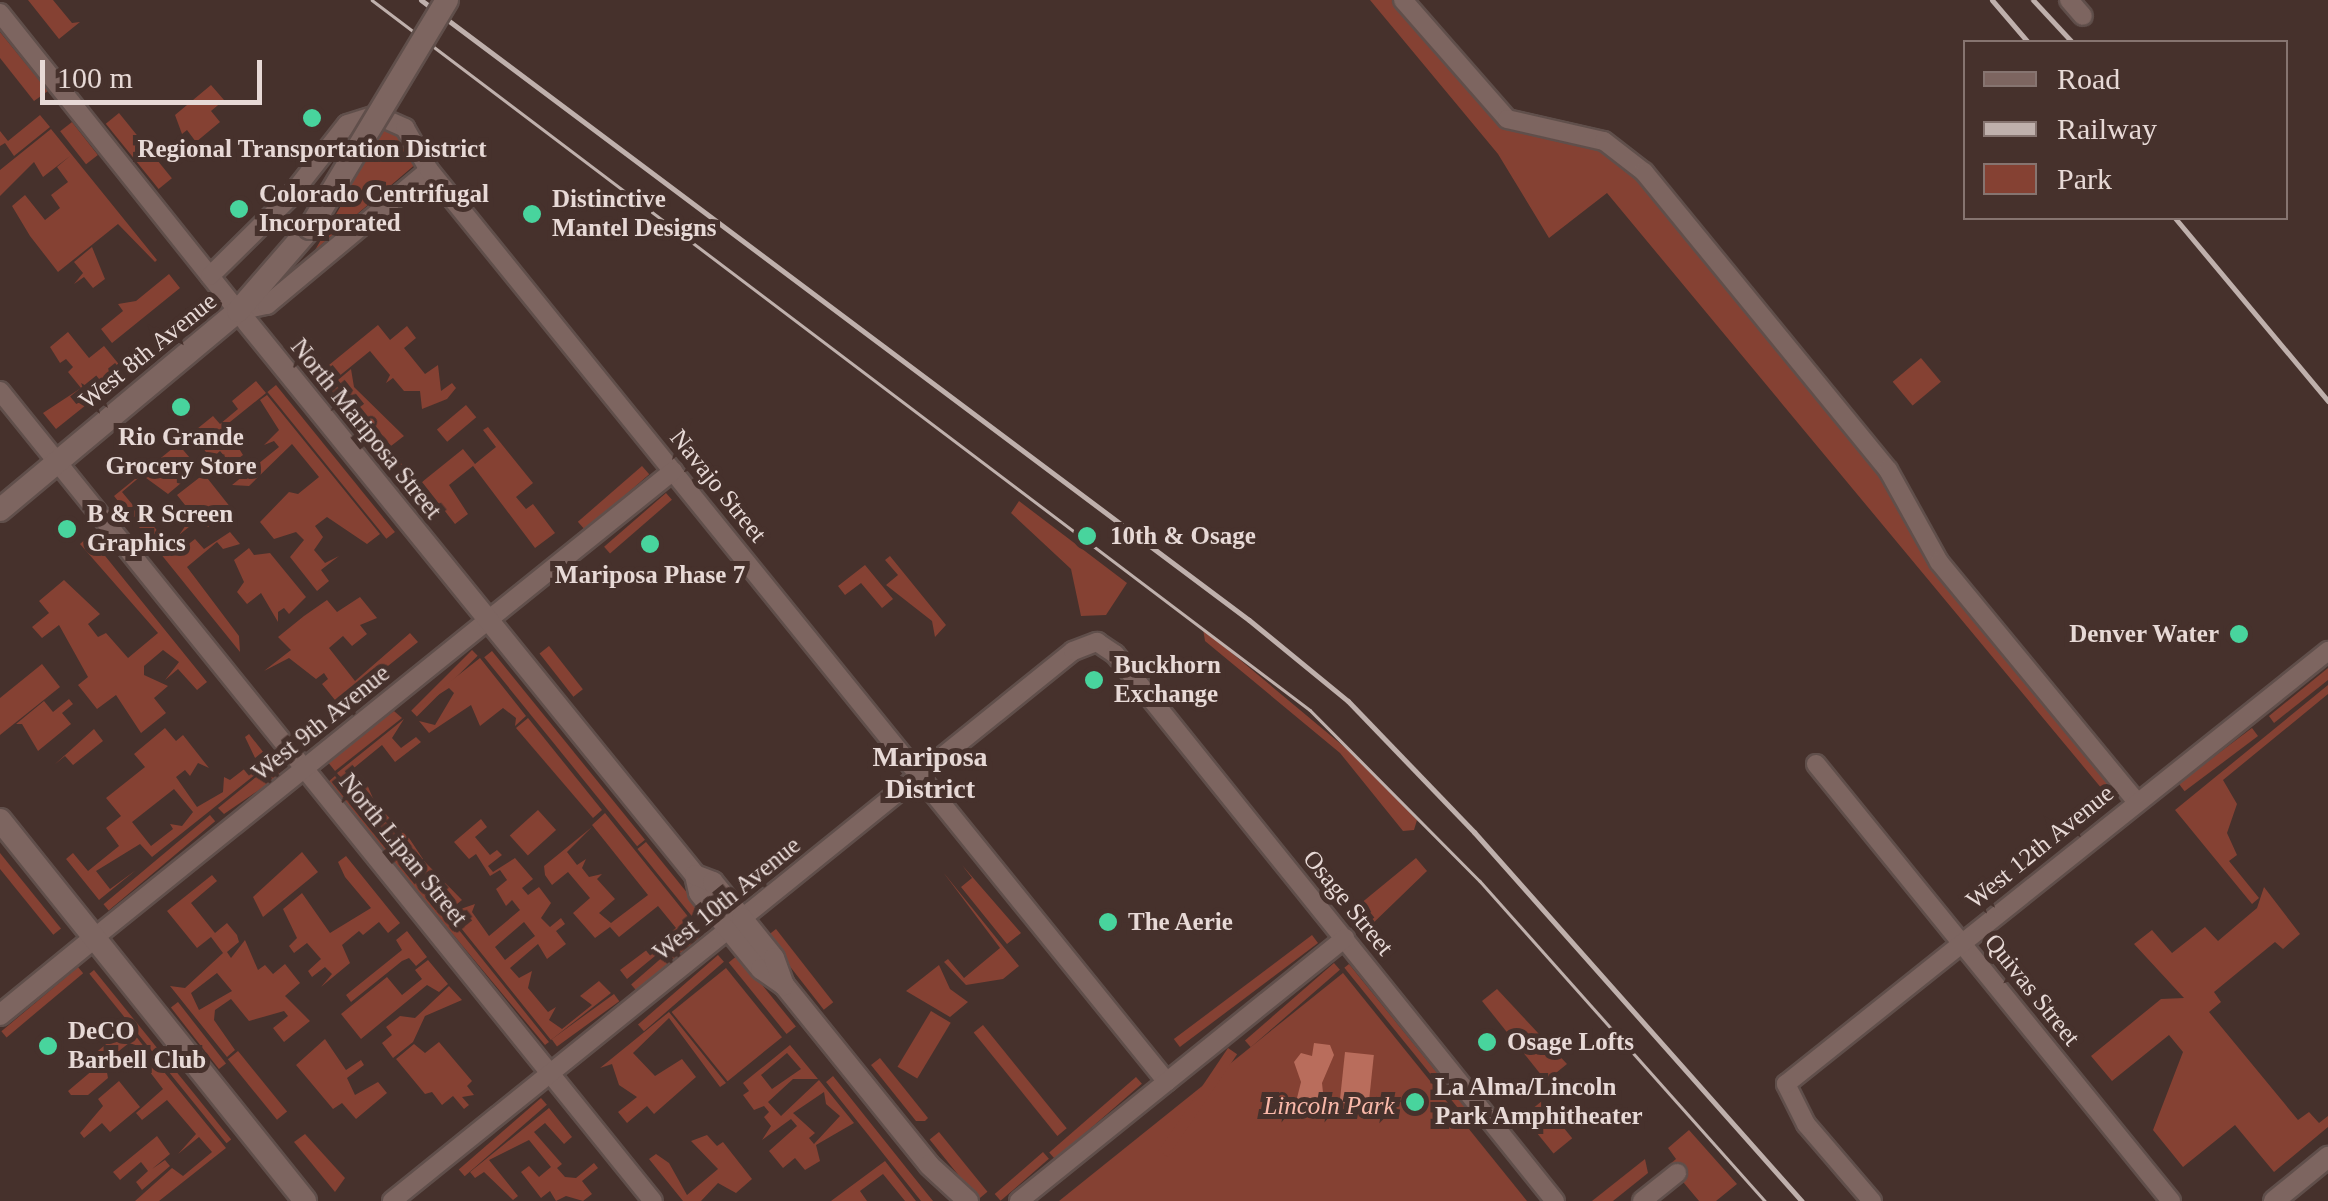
<!DOCTYPE html>
<style>
body{margin:0}
#map{position:relative;width:2328px;height:1201px;overflow:hidden;background:#46312c;font-family:"Times New Roman",serif}
div>[style]{position:absolute}
.green>*{inset:0;background:#854133;transform-origin:0 0}
.water>*{inset:0;background:#b96d5c;transform-origin:0 0}
.roads{filter:drop-shadow(2px 0 #604f4b) drop-shadow(-2px 0 #604f4b) drop-shadow(0 2px #604f4b) drop-shadow(0 -2px #604f4b)}
.minor>*{height:18px;margin:-9px;padding:0 9px;transform-origin:9px;border-radius:9px;background:#7d6560}
.tertiary>*{height:20px;margin:-10px;padding:0 10px;transform-origin:10px;border-radius:10px;background:#7d6560}
.secondary>*{height:22px;margin:-11px;padding:0 11px;transform-origin:11px;border-radius:11px;background:#7d6560}
.tram>*{height:2.5px;margin:-1.25px;padding:0 1.25px;transform-origin:1.25px;border-radius:1.25px;background:#bfb0ac}
.rail>*{height:5px;margin:-2.5px;padding:0 2.5px;transform-origin:2.5px;border-radius:2.5px;background:#bfb0ac}
.bridges{filter:drop-shadow(2px 0 #604f4b) drop-shadow(-2px 0 #604f4b) drop-shadow(0 2px #604f4b) drop-shadow(0 -2px #604f4b)}
.secondary-bridge>*{height:22px;margin:-11px;padding:0 11px;transform-origin:11px;border-radius:11px;background:#7d6560}
.dots>*{width:28px;height:28px;translate:-50% -50%;box-sizing:border-box;border:5px solid #46312c;border-radius:50%}
span{translate:-50% -50%;white-space:nowrap;text-align:center;line-height:1.15;-webkit-text-stroke:10px #46312c;paint-order:stroke}
.poi-label{font-size:25px;color:#e7d9d6;font-weight:700}
.left{translate:0 -50%;text-align:left}
.right{translate:-100% -50%;text-align:right}
.street-label{font-size:25px;color:#e7d9d6}
.park-label{font-size:25px;color:#fab9aa;font-style:italic}
.neighbourhood-label{font-size:28px;color:#e7d9d6;font-weight:700}
.legend{position:absolute;left:1963px;top:40px;width:325px;height:180px;box-sizing:border-box;background:#46312c;border:2px solid #867470;margin:0;padding:12px 18px;list-style:none;font-size:30px;color:#e7d9d6}
.legend li{display:flex;align-items:center;gap:20px;height:50px}
.legend b{width:50px;border:2px solid #867470}
.scale{position:absolute;left:40px;top:60px;width:222px;height:45px;box-sizing:border-box;border:5px solid #e7d9d6;border-top:0;padding-left:12px;font-size:30px;line-height:35px;white-space:nowrap;color:#e7d9d6;-webkit-text-stroke:8px #46312c;paint-order:stroke}
</style>
<div id="map">
<div class="green">
<i style="clip-path:polygon(28px 0,53px 0,72px 23px,80px 22px,59px 39px)"></i>
<i style="clip-path:polygon(1370px 0,1393px 0,1501px 127px,1601px 148px,1638px 177px,1880px 474px,1925px 559px,2115px 789px,2107px 795px,1607px 193px,1549px 238px,1498px 154px)"></i>
<i style="clip-path:polygon(0 32px,48px 91px,34px 101px,0 58px)"></i>
<i style="clip-path:polygon(211px 85px,224px 100px,211px 111px,220px 122px,196px 142px,187px 130px,182px 134px,175px 115px)"></i>
<i style="left:119px;top:113px;width:84px;height:17px;rotate:51deg"></i>
<i style="clip-path:polygon(40px 115px,50px 127px,14px 156px,5px 143px,0 146px,0 131px,8px 141px)"></i>
<i style="left:72px;top:122px;width:42px;height:15px;rotate:52deg"></i>
<i style="clip-path:polygon(367px 123px,402px 131px,417px 163px,315px 250px,346px 197px,352px 129px)"></i>
<i style="clip-path:polygon(51px 129px,157px 260px,155px 262px,118px 224px,58px 272px,30px 236px,12px 206px,25px 195px,45px 220px,60px 208px,51px 195px,68px 182px,57px 167px,70px 156px,43px 177px,34px 162px,0 196px,0 170px)"></i>
<i style="clip-path:polygon(92px 247px,105px 279px,93px 288px,84px 277px,74px 284px,83px 273px,74px 262px)"></i>
<i style="clip-path:polygon(169px 274px,180px 288px,112px 343px,101px 329px,123px 311px,118px 304px,136px 301px)"></i>
<i style="clip-path:polygon(378px 325px,390px 340px,407px 326px,416px 338px,404px 348px,425px 374px,438px 365px,441px 391px,452px 383px,456px 388px,447px 399px,422px 409px,420px 391px,404px 391px,393px 378px,386px 383px,390px 375px,370px 351px,338px 377px,329px 365px)"></i>
<i style="clip-path:polygon(68px 332px,89px 358px,104px 346px,126px 373px,56px 429px,43px 413px,81px 388px,68px 372px,73px 367px,66px 359px,60px 363px,50px 347px)"></i>
<i style="left:1921px;top:358px;width:31px;height:37px;rotate:50deg"></i>
<i style="left:324px;top:368px;width:139px;height:11px;rotate:51deg"></i>
<i style="clip-path:polygon(351px 369px,354px 387px,404px 436px,391px 446px,338px 380px)"></i>
<i style="clip-path:polygon(256px 381px,266px 393px,225px 426px,243px 455px,231px 464px,220px 451px,211px 459px,192px 433px,213px 416px,220px 424px,238px 409px,232px 401px)"></i>
<i style="left:276px;top:385px;width:189px;height:11px;rotate:51deg"></i>
<i style="clip-path:polygon(267px 395px,380px 534px,367px 544px,327px 517px,315px 526px,323px 537px,314px 550px,325px 563px,339px 556px,321px 570px,329px 581px,317px 591px,290px 557px,304px 540px,296px 532px,274px 539px,260px 522px,289px 492px,298px 494px,319px 477px,292px 444px,249px 486px,232px 485px,279px 447px,274px 441px,264px 445px,279px 430px,260px 400px)"></i>
<i style="left:466px;top:405px;width:16px;height:38px;rotate:50deg"></i>
<i style="clip-path:polygon(488px 427px,533px 483px,516px 497px,526px 509px,533px 504px,555px 533px,535px 548px,473px 466px,449px 485px,468px 514px,455px 524px,422px 482px,463px 449px,475px 464px,496px 447px,483px 430px)"></i>
<i style="clip-path:polygon(178px 444px,190px 458px,179px 468px,187px 478px,168px 494px,142px 475px,122px 492px,142px 516px,152px 508px,147px 518px,176px 554px,195px 539px,204px 549px,230px 532px,240px 544px,223px 549px,217px 542px,187px 567px,239px 636px,240px 652px,114px 496px)"></i>
<i style="left:642px;top:466px;width:11px;height:85px;rotate:49deg"></i>
<i style="clip-path:polygon(204px 474px,231px 508px,208px 527px,200px 518px,179px 535px,193px 515px,177px 495px)"></i>
<i style="left:666px;top:493px;width:9px;height:82px;rotate:49deg"></i>
<i style="clip-path:polygon(1019px 501px,1127px 583px,1106px 615px,1081px 616px,1071px 569px,1011px 513px)"></i>
<i style="clip-path:polygon(89px 536px,207px 682px,197px 690px,178px 669px,165px 680px,179px 662px,163px 650px,144px 666px,144px 675px,168px 686px,154px 698px,166px 713px,141px 733px,116px 695px,97px 709px,78px 685px,88px 677px,59px 625px,42px 638px,32px 627px,49px 613px,39px 601px,64px 580px,100px 614px,88px 624px,98px 637px,106px 633px,128px 658px,158px 633px,80px 544px)"></i>
<i style="clip-path:polygon(249px 548px,254px 555px,270px 553px,306px 597px,289px 614px,284px 608px,278px 612px,278px 622px,261px 593px,247px 604px,237px 592px,244px 582px,234px 560px)"></i>
<i style="clip-path:polygon(890px 556px,946px 625px,935px 637px,932px 621px,886px 585px,898px 575px,885px 560px)"></i>
<i style="clip-path:polygon(865px 565px,893px 599px,882px 608px,861px 583px,845px 595px,838px 586px)"></i>
<i style="clip-path:polygon(360px 597px,377px 618px,360px 625px,367px 634px,352px 646px,343px 636px,329px 648px,355px 681px,410px 633px,418px 642px,339px 705px,322px 684px,328px 679px,324px 673px,316px 679px,289px 658px,264px 671px,291px 650px,278px 637px,304px 616px,327px 600px,337px 612px)"></i>
<i style="clip-path:polygon(1203px 629px,1366px 765px,1417px 820px,1414px 830px,1403px 831px,1340px 753px,1205px 641px)"></i>
<i style="left:549px;top:646px;width:55px;height:12px;rotate:52deg"></i>
<i style="left:472px;top:650px;width:8px;height:86px;rotate:45deg"></i>
<i style="left:492px;top:651px;width:243px;height:10px;rotate:51deg"></i>
<i style="clip-path:polygon(480px 658px,526px 716px,515px 726px,516px 718px,503px 708px,480px 726px,471px 705px,429px 733px,419px 721px,435px 725px,454px 693px,449px 688px,413px 711px)"></i>
<i style="clip-path:polygon(42px 664px,60px 687px,0 735px,0 698px)"></i>
<i style="clip-path:polygon(2328px 668px,2328px 680px,2274px 723px,2269px 716px)"></i>
<i style="clip-path:polygon(2328px 685px,2328px 694px,2223px 780px,2237px 804px,2227px 833px,2237px 855px,2229px 861px,2259px 898px,2252px 904px,2175px 810px)"></i>
<i style="clip-path:polygon(69px 699px,73px 704px,62px 713px,71px 724px,38px 751px,22px 724px,16px 724px,44px 701px,53px 712px)"></i>
<i style="clip-path:polygon(394px 711px,402px 718px,335px 771px,327px 761px)"></i>
<i style="clip-path:polygon(528px 718px,602px 810px,593px 818px,516px 728px)"></i>
<i style="clip-path:polygon(404px 719px,392px 738px,401px 748px,416px 737px,421px 742px,395px 762px,382px 745px,349px 772px,360px 786px,366px 782px,375px 803px,409px 838px,423px 859px,413px 868px,337px 773px)"></i>
<i style="clip-path:polygon(evenodd,165px 728px,176px 741px,183px 735px,209px 768px,198px 763px,190px 776px,185px 770px,176px 777px,197px 807px,223px 792px,224px 777px,230px 780px,256px 760px,245px 737px,249px 734px,271px 762px,152px 857px,140px 844px,96px 871px,110px 889px,136px 870px,99px 900px,66px 859px,73px 853px,88px 871px,119px 846px,106px 828px,121px 816px,106px 798px,145px 767px,134px 754px,165px 728px,174px 789px,193px 812px,182px 826px,170px 824px,173px 829px,151px 846px,132px 822px,174px 789px)"></i>
<i style="left:2252px;top:728px;width:10px;height:92px;rotate:53deg"></i>
<i style="clip-path:polygon(94px 729px,103px 741px,73px 765px,65px 756px,54px 765px)"></i>
<i style="clip-path:polygon(272px 764px,281px 775px,224px 814px,218px 808px)"></i>
<i style="clip-path:polygon(335px 776px,549px 1042px,545px 1045px,327px 783px)"></i>
<i style="left:538px;top:810px;width:27px;height:38px;rotate:48deg"></i>
<i style="clip-path:polygon(605px 813px,694px 924px,627px 979px,620px 970px,676px 928px,658px 906px,619px 937px,610px 927px,595px 938px,573px 913px,590px 898px,568px 872px,552px 885px,545px 875px,544px 866px,592px 827px,567px 852px,577px 865px,586px 859px,582px 868px,589px 877px,602px 874px,597px 879px,615px 899px,599px 913px,611px 923px,648px 895px,592px 825px)"></i>
<i style="left:210px;top:815px;width:8px;height:139px;rotate:50deg"></i>
<i style="clip-path:polygon(evenodd,481px 819px,487px 827px,475px 837px,490px 855px,497px 850px,502px 855px,488px 866px,493px 872px,515px 858px,533px 879px,522px 888px,528px 895px,539px 887px,551px 903px,541px 918px,550px 927px,561px 918px,565px 924px,556px 931px,566px 944px,547px 959px,538px 944px,510px 968px,519px 978px,532px 971px,528px 988px,548px 1012px,556px 1007px,549px 1020px,562px 1029px,592px 1005px,580px 996px,599px 981px,611px 993px,551px 1040px,449px 913px,475px 904px,472px 912px,489px 936px,520px 910px,512px 900px,506px 906px,496px 889px,507px 880px,500px 870px,490px 876px,476px 854px,469px 859px,454px 842px,481px 819px,524px 922px,535px 936px,505px 960px,495px 947px,524px 922px)"></i>
<i style="left:646px;top:842px;width:94px;height:11px;rotate:51deg"></i>
<i style="clip-path:polygon(302px 852px,318px 872px,263px 917px,253px 897px)"></i>
<i style="left:0;top:853px;width:97px;height:10px;rotate:51deg"></i>
<i style="clip-path:polygon(346px 856px,400px 923px,388px 933px,379px 922px,363px 935px,359px 931px,342px 945px,350px 963px,321px 987px,332px 974px,325px 967px,312px 977px,308px 971px,321px 959px,307px 943px,294px 953px,289px 946px,297px 938px,283px 909px,302px 893px,330px 933px,371px 908px,345px 877px,338px 862px)"></i>
<i style="clip-path:polygon(1416px 858px,1427px 871px,1368px 928px,1364px 923px,1371px 916px,1360px 904px)"></i>
<i style="clip-path:polygon(424px 861px,462px 900px,447px 912px,413px 869px)"></i>
<i style="clip-path:polygon(962px 865px,1021px 933px,1007px 944px,961px 887px,972px 878px)"></i>
<i style="clip-path:polygon(943px 872px,1019px 966px,1003px 979px,966px 985px,944px 962px,948px 959px,964px 978px,1000px 948px)"></i>
<i style="clip-path:polygon(evenodd,212px 875px,217px 881px,191px 903px,215px 933px,227px 923px,237px 935px,239px 942px,227px 952px,231px 958px,245px 940px,258px 970px,265px 965px,273px 974px,285px 964px,300px 983px,285px 996px,310px 1021px,284px 1042px,273px 1028px,288px 1016px,284px 1011px,249px 1021px,231px 999px,215px 1010px,214px 1020px,235px 1050px,227px 1057px,170px 986px,185px 988px,223px 953px,211px 937px,197px 948px,167px 911px,212px 875px,217px 973px,232px 991px,199px 1010px,191px 993px,217px 973px)"></i>
<i style="clip-path:polygon(2264px 887px,2300px 934px,2283px 949px,2275px 942px,2214px 992px,2221px 1002px,2209px 1012px,2298px 1120px,2309px 1112px,2319px 1123px,2328px 1116px,2328px 1127px,2274px 1172px,2235px 1125px,2183px 1167px,2153px 1130px,2183px 1052px,2169px 1035px,2112px 1081px,2091px 1056px,2161px 999px,2184px 998px,2134px 944px,2152px 930px,2172px 953px,2205px 927px,2218px 941px,2257px 908px)"></i>
<i style="left:696px;top:928px;width:9px;height:86px;rotate:49deg"></i>
<i style="left:776px;top:929px;width:93px;height:12px;rotate:52deg"></i>
<i style="clip-path:polygon(407px 931px,427px 957px,416px 966px,409px 958px,402px 961px,351px 1002px,346px 995px,402px 950px,396px 940px)"></i>
<i style="left:1312px;top:935px;width:10px;height:173px;rotate:53deg"></i>
<i style="left:718px;top:955px;width:9px;height:106px;rotate:49deg"></i>
<i style="left:738px;top:955px;width:92px;height:12px;rotate:51deg"></i>
<i style="clip-path:polygon(428px 960px,448px 984px,439px 992px,427px 985px,361px 1039px,341px 1014px,387px 977px,402px 995px,422px 979px,415px 970px)"></i>
<i style="left:1334px;top:963px;width:9px;height:118px;rotate:49deg"></i>
<i style="left:1349px;top:964px;width:194px;height:6px;rotate:51deg"></i>
<i style="clip-path:polygon(939px 965px,950px 989px,968px 1002px,950px 1017px,906px 991px)"></i>
<i style="left:78px;top:967px;width:8px;height:100px;rotate:50deg"></i>
<i style="left:726px;top:968px;width:89px;height:70px;rotate:51deg"></i>
<i style="left:94px;top:970px;width:218px;height:6px;rotate:51deg"></i>
<i style="clip-path:polygon(1343px 973px,1527px 1201px,1059px 1201px)"></i>
<i style="clip-path:polygon(449px 986px,462px 1000px,425px 1016px,413px 1042px,393px 1058px,382px 1043px,392px 1035px,386px 1027px,400px 1016px,415px 1018px)"></i>
<i style="clip-path:polygon(1497px 989px,1567px 1064px,1546px 1081px,1482px 1001px)"></i>
<i style="left:614px;top:994px;width:9px;height:77px;rotate:54deg"></i>
<i style="left:178px;top:1002px;width:78px;height:9px;rotate:52deg"></i>
<i style="left:931px;top:1011px;width:23px;height:65px;rotate:31deg"></i>
<i style="clip-path:polygon(669px 1012px,726px 1083px,720px 1087px,669px 1018px,633px 1053px,655px 1076px,682px 1059px,696px 1077px,654px 1114px,647px 1106px,627px 1123px,618px 1112px,637px 1097px,619px 1085px,612px 1064px,600px 1068px)"></i>
<i style="left:983px;top:1025px;width:133px;height:12px;rotate:51deg"></i>
<i style="clip-path:polygon(128px 1026px,145px 1048px,129px 1043px,105px 1062px,108px 1078px,88px 1095px,71px 1095px,68px 1091px,94px 1069px,87px 1060px)"></i>
<i style="clip-path:polygon(325px 1039px,346px 1070px,361px 1060px,364px 1065px,347px 1078px,355px 1095px,378px 1082px,387px 1093px,356px 1119px,342px 1103px,333px 1109px,296px 1065px)"></i>
<i style="clip-path:polygon(439px 1042px,472px 1081px,467px 1086px,474px 1095px,462px 1097px,469px 1105px,464px 1109px,453px 1096px,442px 1105px,432px 1092px,425px 1094px,396px 1059px,414px 1044px,425px 1053px)"></i>
<i style="clip-path:polygon(evenodd,790px 1045px,818px 1079px,793px 1079px,768px 1102px,781px 1116px,819px 1080px,854px 1123px,816px 1145px,820px 1161px,805px 1170px,795px 1158px,783px 1168px,769px 1151px,797px 1126px,791px 1119px,762px 1140px,771px 1126px,764px 1117px,769px 1112px,764px 1106px,754px 1110px,743px 1095px,749px 1091px,743px 1083px,790px 1045px,787px 1053px,801px 1069px,772px 1089px,761px 1075px,787px 1053px,790px 1045px,824px 1092px,826px 1104px,840px 1116px,814px 1144px,809px 1138px,815px 1133px,793px 1113px,824px 1092px)"></i>
<i style="left:1228px;top:1048px;width:11px;height:124px;rotate:34deg"></i>
<i style="left:238px;top:1051px;width:78px;height:13px;rotate:51deg"></i>
<i style="clip-path:polygon(151px 1056px,226px 1148px,159px 1201px,135px 1201px,172px 1168px,183px 1176px,212px 1152px,199px 1137px,178px 1154px,196px 1134px,167px 1100px,142px 1120px,136px 1113px,163px 1089px,143px 1063px)"></i>
<i style="clip-path:polygon(880px 1058px,928px 1118px,925px 1121px,916px 1121px,871px 1065px)"></i>
<i style="clip-path:polygon(833px 1076px,908px 1170px,933px 1201px,921px 1201px,901px 1176px,826px 1082px)"></i>
<i style="left:1136px;top:1077px;width:9px;height:115px;rotate:49deg"></i>
<i style="clip-path:polygon(119px 1081px,140px 1107px,110px 1132px,102px 1123px,84px 1138px,80px 1133px,103px 1106px,98px 1099px)"></i>
<i style="left:541px;top:1098px;width:9px;height:109px;rotate:49deg"></i>
<i style="left:1542px;top:1101px;width:48px;height:24px;rotate:51deg"></i>
<i style="clip-path:polygon(549px 1108px,572px 1137px,564px 1144px,545px 1123px,534px 1132px,562px 1164px,557px 1168px,565px 1177px,576px 1178px,594px 1163px,598px 1168px,582px 1181px,592px 1194px,583px 1201px,566px 1196px,556px 1201px,550px 1191px,541px 1198px,521px 1172px,529px 1166px,539px 1177px,551px 1167px,529px 1140px,489px 1160px,518px 1196px,513px 1200px,484px 1172px,475px 1178px,470px 1172px)"></i>
<i style="clip-path:polygon(1689px 1130px,1737px 1184px,1716px 1201px,1699px 1201px,1669px 1165px,1676px 1159px,1668px 1148px)"></i>
<i style="left:939px;top:1132px;width:77px;height:12px;rotate:51deg"></i>
<i style="clip-path:polygon(305px 1134px,345px 1178px,335px 1192px,294px 1142px)"></i>
<i style="clip-path:polygon(707px 1135px,717px 1146px,723px 1142px,752px 1179px,736px 1193px,718px 1183px,701px 1201px,683px 1201px,649px 1159px,656px 1154px,669px 1163px,687px 1195px,718px 1169px,691px 1141px)"></i>
<i style="clip-path:polygon(157px 1136px,170px 1154px,152px 1169px,165px 1160px,170px 1166px,142px 1190px,136px 1182px,148px 1171px,141px 1162px,120px 1180px,113px 1172px)"></i>
<i style="left:1043px;top:1152px;width:9px;height:64px;rotate:49deg"></i>
<i style="clip-path:polygon(1645px 1159px,1648px 1173px,1613px 1201px,1592px 1201px)"></i>
<i style="clip-path:polygon(885px 1161px,916px 1201px,905px 1201px,883px 1174px,860px 1191px,867px 1201px,831px 1201px)"></i>
</div>
<div class="water">
<i style="clip-path:polygon(1314px 1043px,1330px 1045px,1334px 1055px,1322px 1083px,1324px 1102px,1307px 1106px,1297px 1098px,1301px 1082px,1294px 1062px,1301px 1053px,1312px 1056px)"></i>
<i style="left:1345px;top:1052px;width:29px;height:51px;rotate:6deg"></i>
</div>
<div class="roads">
<div class="minor">
<i style="left:1403px;top:0;width:158px;rotate:48.8deg"></i>
<i style="left:1507px;top:119px;width:99px;rotate:12.8deg"></i>
<i style="left:1604px;top:141px;width:51px;rotate:37.8deg"></i>
<i style="left:1644px;top:172px;width:385px;rotate:50.7deg"></i>
<i style="left:1888px;top:470px;width:105px;rotate:61deg"></i>
<i style="left:1939px;top:562px;width:310px;rotate:50.5deg"></i>
<i style="left:2069px;top:0;width:21px;rotate:49deg"></i>
<i style="left:0;top:13px;width:381px;rotate:51.4deg"></i>
<i style="left:238px;top:311px;width:30px;rotate:-12deg"></i>
<i style="left:267px;top:305px;width:211px;rotate:-39.8deg"></i>
<i style="left:210px;top:276px;width:110px;rotate:-44.6deg"></i>
<i style="left:288px;top:199px;width:95px;rotate:-51.8deg"></i>
<i style="left:347px;top:124px;width:30px;rotate:-17deg"></i>
<i style="left:376px;top:115px;width:32px;rotate:24deg"></i>
<i style="left:405px;top:128px;width:48px;rotate:60.3deg"></i>
<i style="left:429px;top:170px;width:1173px;rotate:51.02deg"></i>
<i style="left:0;top:391px;width:1040px;rotate:51.13deg"></i>
<i style="left:1816px;top:764px;width:563px;rotate:50.91deg"></i>
<i style="left:94px;top:938px;width:744px;rotate:-38.89deg"></i>
<i style="left:392px;top:1201px;width:875px;rotate:-38.93deg"></i>
<i style="left:1073px;top:651px;width:26px;rotate:-21deg"></i>
<i style="left:1097px;top:642px;width:22px;rotate:34deg"></i>
<i style="left:1115px;top:654px;width:702px;rotate:51.19deg"></i>
<i style="left:1019px;top:1201px;width:419px;rotate:-38.9deg"></i>
<i style="left:1642px;top:1201px;width:45px;rotate:-38.7deg"></i>
<i style="left:1872px;top:1201px;width:101px;rotate:-130.6deg"></i>
<i style="left:1806px;top:1124px;width:45px;rotate:-116.6deg"></i>
<i style="left:1786px;top:1084px;width:694px;rotate:-38.62deg"></i>
</div>
<div class="tertiary">
<i style="left:238px;top:311px;width:726px;rotate:50.98deg"></i>
<i style="left:695px;top:875px;width:18px;rotate:77deg"></i>
<i style="left:699px;top:893px;width:98px;rotate:50.8deg"></i>
<i style="left:761px;top:969px;width:28px;rotate:35deg"></i>
<i style="left:784px;top:985px;width:231px;rotate:51.1deg"></i>
<i style="left:929px;top:1165px;width:53px;rotate:42.7deg"></i>
<i style="left:695px;top:875px;width:19px;rotate:21deg"></i>
<i style="left:713px;top:882px;width:46px;rotate:51.1deg"></i>
<i style="left:742px;top:918px;width:51px;rotate:51.3deg"></i>
<i style="left:774px;top:958px;width:29px;rotate:70deg"></i>
<i style="left:0;top:1015px;width:122px;rotate:-39.3deg"></i>
<i style="left:2274px;top:1201px;width:70px;rotate:-39.2deg"></i>
</div>
<div class="secondary">
<i style="left:0;top:510px;width:310px;rotate:-39.9deg"></i>
<i style="left:238px;top:311px;width:110px;rotate:-49.1deg"></i>
<i style="left:0;top:820px;width:488px;rotate:51.3deg"></i>
</div>
</div>
<div class="tram">
<i style="left:372px;top:0;width:1176px;rotate:37.12deg"></i>
<i style="left:1310px;top:710px;width:241px;rotate:45.2deg"></i>
<i style="left:1480px;top:881px;width:429px;rotate:48.3deg"></i>
</div>
<div class="rail">
<i style="left:421px;top:0;width:1034px;rotate:36.83deg"></i>
<i style="left:1249px;top:620px;width:128px;rotate:39.3deg"></i>
<i style="left:1348px;top:701px;width:182px;rotate:46.1deg"></i>
<i style="left:1474px;top:832px;width:494px;rotate:48.4deg"></i>
<i style="left:1992px;top:0;width:55px;rotate:49.4deg"></i>
<i style="left:2033px;top:0;width:57px;rotate:47.1deg"></i>
<i style="left:2175px;top:218px;width:239px;rotate:50.1deg"></i>
</div>
<div class="bridges">
<div class="secondary-bridge">
<i style="left:310px;top:228px;width:266px;rotate:-59deg"></i>
</div>
</div>
<div class="dots">
<i style="left:312px;top:118px;background:#48d49d"></i>
<i style="left:239px;top:209px;background:#48d49d"></i>
<i style="left:532px;top:214px;background:#48d49d"></i>
<i style="left:181px;top:407px;background:#48d49d"></i>
<i style="left:67px;top:529px;background:#48d49d"></i>
<i style="left:1087px;top:536px;background:#48d49d"></i>
<i style="left:650px;top:544px;background:#48d49d"></i>
<i style="left:2239px;top:634px;background:#48d49d"></i>
<i style="left:1094px;top:680px;background:#48d49d"></i>
<i style="left:1108px;top:922px;background:#48d49d"></i>
<i style="left:1487px;top:1042px;background:#48d49d"></i>
<i style="left:48px;top:1046px;background:#48d49d"></i>
<i style="left:1415px;top:1102px;background:#48d49d"></i>
</div>
<div class="poi-label">
<span style="left:312px;top:149px">Regional Transportation District</span>
<span class="left" style="left:259px;top:209px">Colorado Centrifugal<br>Incorporated</span>
<span class="left" style="left:552px;top:214px">Distinctive<br>Mantel Designs</span>
<span style="left:181px;top:452px">Rio Grande<br>Grocery Store</span>
<span class="left" style="left:87px;top:529px">B &amp; R Screen<br>Graphics</span>
<span class="left" style="left:1110px;top:536px">10th &amp; Osage</span>
<span style="left:650px;top:575px">Mariposa Phase 7</span>
<span class="right" style="left:2219px;top:634px">Denver Water</span>
<span class="left" style="left:1114px;top:680px">Buckhorn<br>Exchange</span>
<span class="left" style="left:1128px;top:922px">The Aerie</span>
<span class="left" style="left:68px;top:1046px">DeCO<br>Barbell Club</span>
<span class="left" style="left:1507px;top:1042px">Osage Lofts</span>
<span class="left" style="left:1435px;top:1102px">La Alma/Lincoln<br>Park Amphitheater</span>
</div>
<div class="street-label">
<span style="left:148px;top:351px;rotate:-39deg">West 8th Avenue</span>
<span style="left:366px;top:429px;rotate:51deg">North Mariposa Street</span>
<span style="left:718px;top:486px;rotate:51deg">Navajo Street</span>
<span style="left:321px;top:723px;rotate:-39deg">West 9th Avenue</span>
<span style="left:2040px;top:847px;rotate:-39deg">West 12th Avenue</span>
<span style="left:403px;top:850px;rotate:51deg">North Lipan Street</span>
<span style="left:727px;top:899px;rotate:-39deg">West 10th Avenue</span>
<span style="left:1348px;top:903px;rotate:51deg">Osage Street</span>
<span style="left:2032px;top:990px;rotate:51deg">Quivas Street</span>
</div>
<div class="park-label">
<span style="left:1329px;top:1106px">Lincoln Park</span>
</div>
<div class="neighbourhood-label">
<span style="left:930px;top:773px">Mariposa<br>District</span>
</div>
<ul class="legend">
<li><b style="height:12px;background:#7d6560"></b>Road</li>
<li><b style="height:12px;background:#bfb0ac"></b>Railway</li>
<li><b style="height:28px;background:#854133"></b>Park</li>
</ul>
<div class="scale">100 m</div>
</div>
